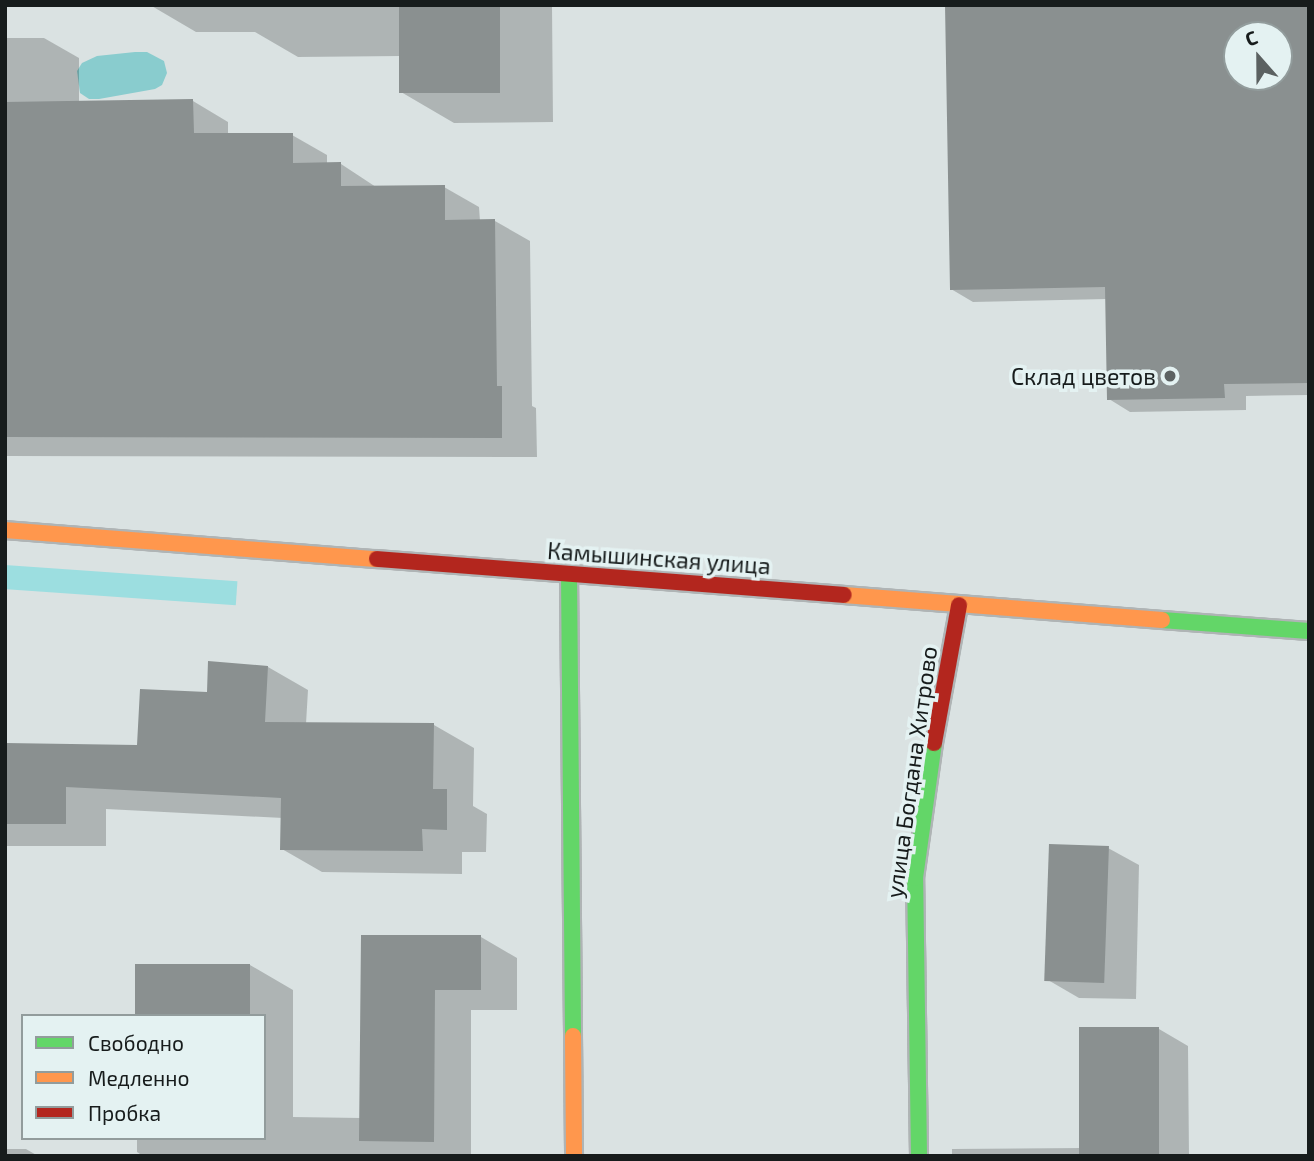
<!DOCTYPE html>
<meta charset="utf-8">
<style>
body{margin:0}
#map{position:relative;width:1314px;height:1161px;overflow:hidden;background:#dae2e2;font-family:"Exo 2",sans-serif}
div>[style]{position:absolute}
.green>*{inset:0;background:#9cdee0;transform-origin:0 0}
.forest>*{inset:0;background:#89ccce}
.shadow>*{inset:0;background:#0003}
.building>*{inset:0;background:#8a9090;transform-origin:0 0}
.roads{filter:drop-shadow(2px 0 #afb4b5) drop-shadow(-2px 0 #afb4b5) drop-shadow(0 2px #afb4b5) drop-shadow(0 -2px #afb4b5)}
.fast>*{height:16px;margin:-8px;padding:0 8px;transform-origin:8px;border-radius:8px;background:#63d668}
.slow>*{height:16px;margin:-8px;padding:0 8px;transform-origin:8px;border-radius:8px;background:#ff974d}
.jam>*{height:16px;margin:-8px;padding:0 8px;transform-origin:8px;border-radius:8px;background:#b3261e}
.dots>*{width:19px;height:19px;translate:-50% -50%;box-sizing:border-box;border:4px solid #e4f2f2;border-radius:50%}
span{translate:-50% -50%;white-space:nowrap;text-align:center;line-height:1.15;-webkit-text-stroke:7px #e4f2f2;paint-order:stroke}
.poi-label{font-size:23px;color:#171c1c}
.right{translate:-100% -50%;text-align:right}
.street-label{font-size:23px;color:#171c1c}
.frame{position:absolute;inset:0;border:7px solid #171c1c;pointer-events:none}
.legend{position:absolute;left:21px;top:1014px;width:245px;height:126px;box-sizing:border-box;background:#e4f2f2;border:2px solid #929c9c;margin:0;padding:9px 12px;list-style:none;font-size:21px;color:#171c1c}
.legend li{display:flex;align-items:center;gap:14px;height:35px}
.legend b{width:35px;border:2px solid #929c9c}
.north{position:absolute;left:1223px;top:21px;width:70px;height:70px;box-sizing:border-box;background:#e4f2f2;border:2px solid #929c9c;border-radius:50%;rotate:339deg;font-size:19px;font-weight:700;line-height:28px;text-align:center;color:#171c1c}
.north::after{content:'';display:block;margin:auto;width:24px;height:32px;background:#5b6161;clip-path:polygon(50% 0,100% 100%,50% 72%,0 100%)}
</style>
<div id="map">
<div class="green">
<i style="left:5px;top:565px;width:233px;height:24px;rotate:4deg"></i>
</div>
<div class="forest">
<i style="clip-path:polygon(135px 52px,147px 52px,164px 61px,167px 73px,162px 85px,155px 89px,99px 99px,89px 99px,80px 93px,77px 71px,82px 63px,97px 56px)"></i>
</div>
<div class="shadow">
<i style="clip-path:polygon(150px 5px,552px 5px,553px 122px,454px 123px,401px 92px,401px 56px,298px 57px,255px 32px,196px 32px)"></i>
<i style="clip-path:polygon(evenodd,947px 5px,1309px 5px,1309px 395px,1246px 396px,1246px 410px,1130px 412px,1109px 399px,1107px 299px,973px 302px,951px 289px,947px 5px,1237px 35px,1279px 35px,1279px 77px,1237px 77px,1237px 35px)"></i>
<i style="clip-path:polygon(5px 38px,44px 38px,79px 58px,79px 103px,193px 101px,228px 122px,228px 135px,292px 135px,327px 155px,327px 164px,341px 164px,376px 187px,444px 187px,479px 207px,480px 221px,495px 221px,530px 241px,532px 406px,536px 408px,537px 457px,5px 456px)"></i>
<i style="clip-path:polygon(268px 667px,308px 690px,306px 724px,434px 725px,474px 748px,473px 806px,487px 814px,486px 852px,462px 852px,462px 874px,322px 872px,282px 849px,283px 818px,106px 809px,106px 846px,5px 846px,5px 745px,139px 746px,209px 694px)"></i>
<i style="clip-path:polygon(1108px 848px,1139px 865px,1136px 999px,1079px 998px,1048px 980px)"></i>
<i style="clip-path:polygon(363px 936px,481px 937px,517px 958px,517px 1010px,471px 1010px,471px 1156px,143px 1156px,137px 1152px,137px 1138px,264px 1138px,264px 1016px,137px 1016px,250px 965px,293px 990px,293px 1117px,361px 1118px)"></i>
<i style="clip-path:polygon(1159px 1029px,1188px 1046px,1189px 1156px,952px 1156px,952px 1149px,1082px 1148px)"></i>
<i style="clip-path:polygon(5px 1149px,26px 1149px,38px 1156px,5px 1156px)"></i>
</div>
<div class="building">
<i style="left:399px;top:5px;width:101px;height:88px"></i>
<i style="clip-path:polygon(evenodd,945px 5px,1309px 5px,1309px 383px,1224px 384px,1225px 398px,1107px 400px,1105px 287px,950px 290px,945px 5px,1237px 35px,1279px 35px,1279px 77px,1237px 77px,1237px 35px)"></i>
<i style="clip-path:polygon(193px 99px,194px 133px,293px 133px,293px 163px,341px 162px,341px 186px,445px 185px,445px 220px,495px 219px,497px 386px,502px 386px,502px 438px,5px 437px,5px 102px)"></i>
<i style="clip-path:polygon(208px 661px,268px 666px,265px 722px,434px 723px,433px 789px,447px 789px,447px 830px,422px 829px,423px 851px,280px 850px,281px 798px,66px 787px,66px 824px,5px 824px,5px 743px,137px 745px,140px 689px,207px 692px)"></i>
<i style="left:1049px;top:844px;width:60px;height:137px;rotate:2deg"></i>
<i style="clip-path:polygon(361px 935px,481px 935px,481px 990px,435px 990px,434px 1142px,359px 1141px)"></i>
<i style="left:135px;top:964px;width:115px;height:52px"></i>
<i style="left:1159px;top:1027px;width:129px;height:80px;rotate:90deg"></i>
</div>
<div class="roads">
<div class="fast">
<i style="left:569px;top:574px;width:462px;rotate:89.5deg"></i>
<i style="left:1162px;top:620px;width:147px;rotate:4.3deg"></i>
<i style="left:919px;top:1156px;width:278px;rotate:-90.8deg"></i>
<i style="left:915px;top:878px;width:136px;rotate:-82deg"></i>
</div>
<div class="slow">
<i style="left:5px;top:530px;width:373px;rotate:4.5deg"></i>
<i style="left:844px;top:595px;width:319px;rotate:4.5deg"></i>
<i style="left:573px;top:1036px;width:120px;rotate:89.5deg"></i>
</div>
<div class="jam">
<i style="left:377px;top:559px;width:468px;rotate:4.4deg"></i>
<i style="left:934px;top:743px;width:140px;rotate:-79.7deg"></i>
</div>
</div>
<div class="dots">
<i style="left:1170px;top:376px;background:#5b6161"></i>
</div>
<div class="poi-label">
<span class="right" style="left:1156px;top:376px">Склад цветов</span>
</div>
<div class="street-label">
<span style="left:659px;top:558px;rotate:4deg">Камышинская улица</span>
<span style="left:911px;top:772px;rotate:-82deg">улица Богдана Хитрово</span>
</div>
<div class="frame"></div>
<ul class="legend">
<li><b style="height:9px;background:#63d668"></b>Свободно</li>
<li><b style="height:9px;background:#ff974d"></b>Медленно</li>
<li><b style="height:9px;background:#b3261e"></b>Пробка</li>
</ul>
<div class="north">С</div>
</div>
